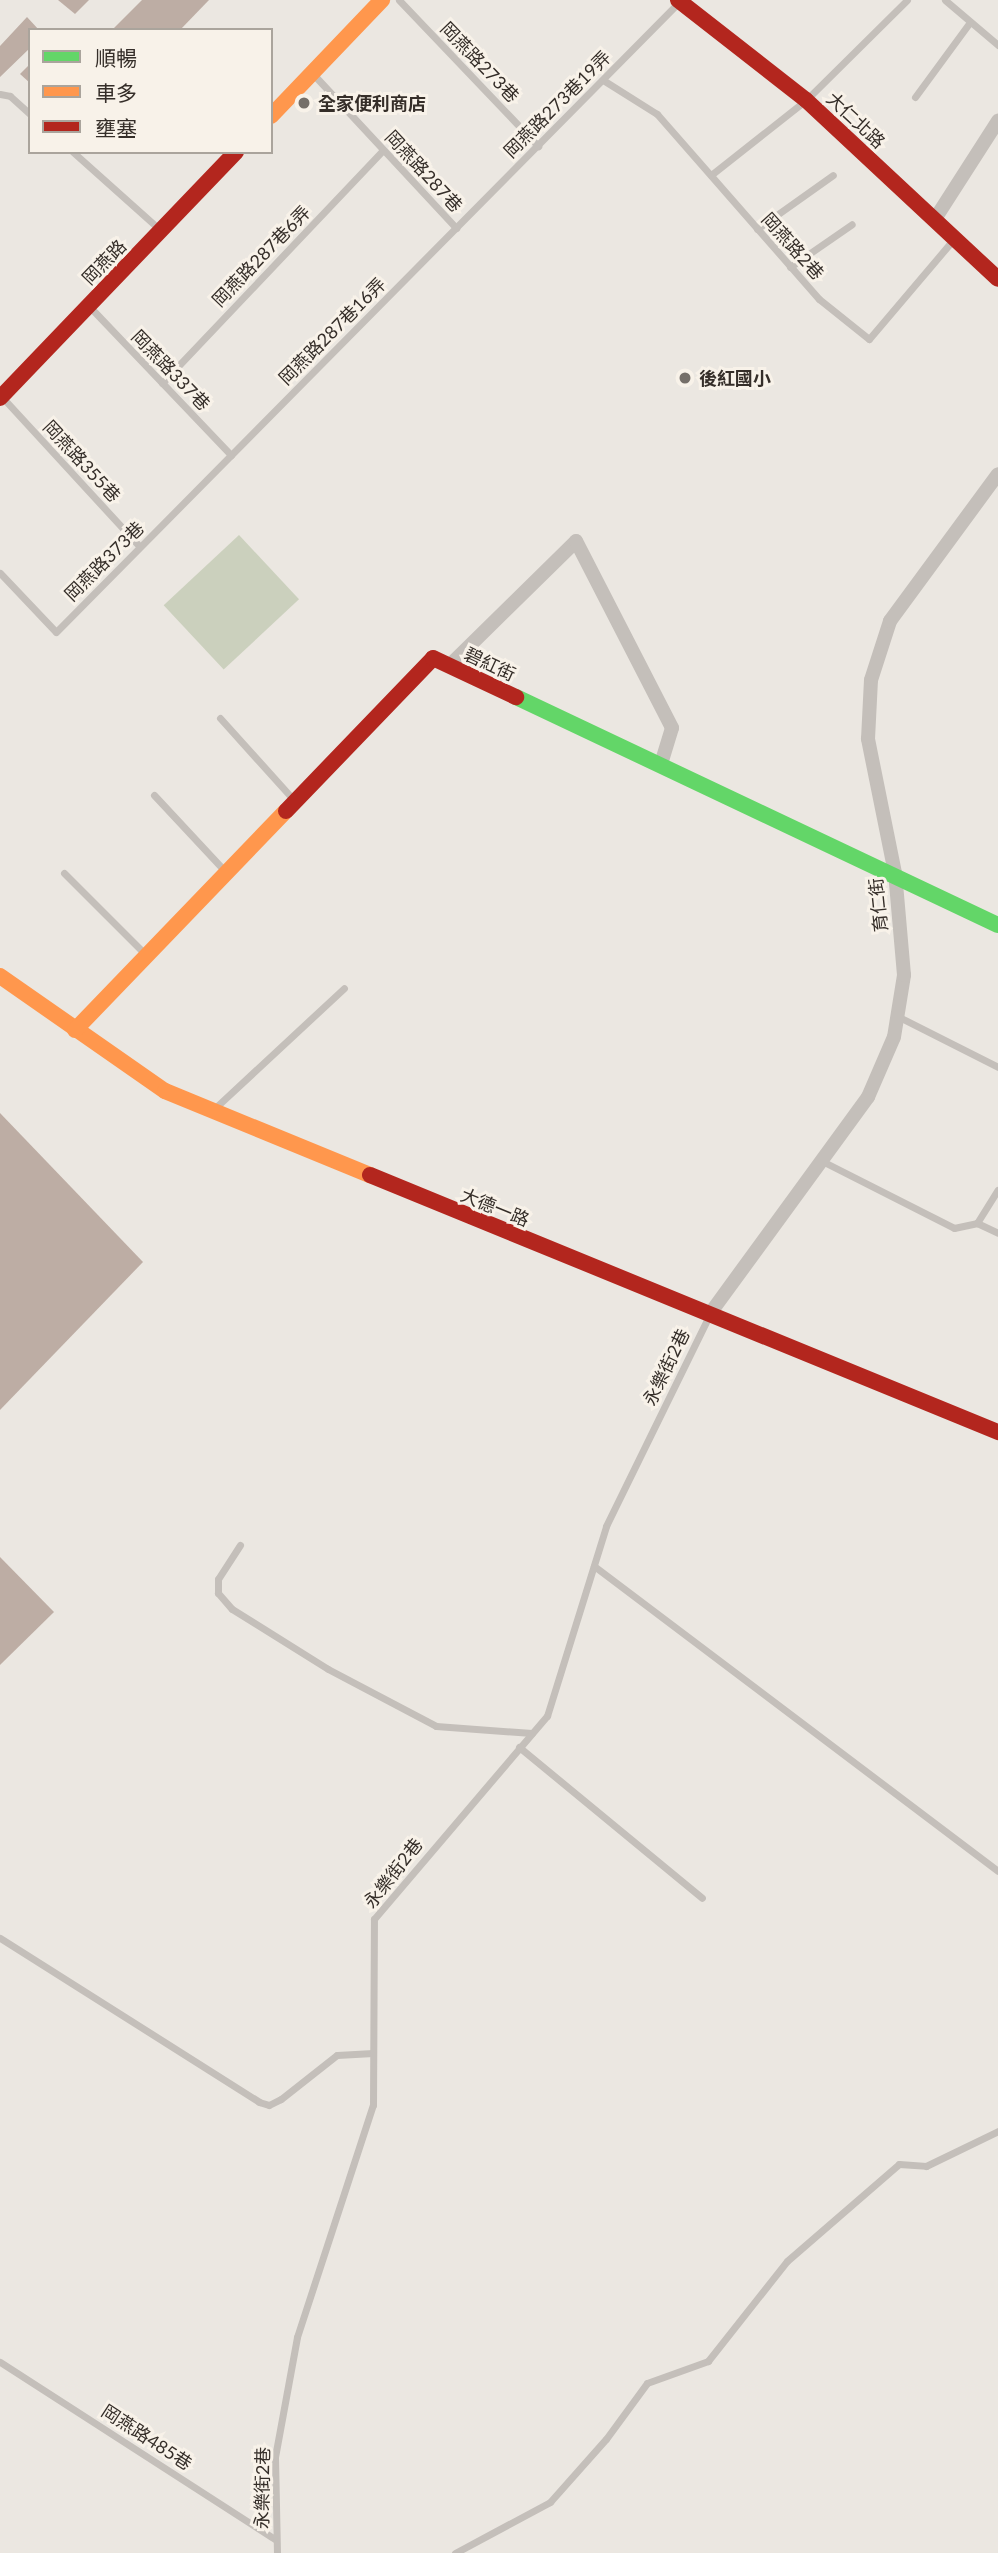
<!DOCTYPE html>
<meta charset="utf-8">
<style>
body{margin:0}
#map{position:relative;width:998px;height:2553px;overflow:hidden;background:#ebe7e1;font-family:Lato,"Noto Sans TC",sans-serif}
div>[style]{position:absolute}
.green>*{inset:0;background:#cbd0bd;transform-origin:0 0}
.building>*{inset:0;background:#bdada4}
.lane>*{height:7px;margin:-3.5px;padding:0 3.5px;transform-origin:3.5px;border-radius:3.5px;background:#c4bfba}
.street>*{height:14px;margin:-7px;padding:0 7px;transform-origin:7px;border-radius:7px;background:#c4bfba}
.fast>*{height:16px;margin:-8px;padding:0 8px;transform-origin:8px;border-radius:8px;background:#63d668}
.slow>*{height:16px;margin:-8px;padding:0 8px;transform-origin:8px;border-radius:8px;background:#ff974d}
.jam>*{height:16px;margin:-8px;padding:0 8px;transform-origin:8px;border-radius:8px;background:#b3261e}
.dots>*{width:19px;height:19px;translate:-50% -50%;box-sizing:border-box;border:4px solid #f8f2e9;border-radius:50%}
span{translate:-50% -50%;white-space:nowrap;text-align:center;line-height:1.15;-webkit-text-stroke:6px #f8f2e9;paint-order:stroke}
.street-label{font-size:18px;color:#352e29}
.poi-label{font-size:18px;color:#352e29;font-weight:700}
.left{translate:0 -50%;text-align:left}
.legend{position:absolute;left:28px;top:28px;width:245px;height:126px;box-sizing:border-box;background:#f8f2e9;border:2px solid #aaa49c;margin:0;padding:9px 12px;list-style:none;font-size:21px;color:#352e29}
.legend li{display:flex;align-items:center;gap:14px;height:35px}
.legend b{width:35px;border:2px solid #aaa49c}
</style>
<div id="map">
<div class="green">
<i style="left:239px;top:535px;width:88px;height:103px;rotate:47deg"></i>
</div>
<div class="building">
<i style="clip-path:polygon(58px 0,89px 0,75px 14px)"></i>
<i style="clip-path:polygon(142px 0,209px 0,180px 30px,112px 30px)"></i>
<i style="clip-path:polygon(27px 17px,39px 30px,30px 30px,30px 48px,0 77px,0 46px)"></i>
<i style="clip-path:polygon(30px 64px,30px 83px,20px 74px)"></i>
<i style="clip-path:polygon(0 1113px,143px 1262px,0 1410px)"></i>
<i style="clip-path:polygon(0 1557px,54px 1612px,0 1665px)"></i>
</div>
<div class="lane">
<i style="left:399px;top:0;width:202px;rotate:46.4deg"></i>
<i style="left:945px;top:0;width:70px;rotate:40.3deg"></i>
<i style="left:314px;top:75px;width:209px;rotate:47.1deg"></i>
<i style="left:603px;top:80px;width:64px;rotate:32.2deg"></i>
<i style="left:657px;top:114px;width:246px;rotate:48.8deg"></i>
<i style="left:819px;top:299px;width:64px;rotate:38.7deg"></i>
<i style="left:869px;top:339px;width:128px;rotate:-49.7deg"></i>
<i style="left:0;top:94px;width:10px;rotate:11deg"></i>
<i style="left:10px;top:96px;width:27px;rotate:42deg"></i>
<i style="left:915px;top:97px;width:93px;rotate:-53.7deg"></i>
<i style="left:73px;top:152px;width:114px;rotate:41.8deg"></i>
<i style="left:711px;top:175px;width:121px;rotate:-38.3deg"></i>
<i style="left:806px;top:100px;width:142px;rotate:-44.7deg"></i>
<i style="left:757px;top:229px;width:93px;rotate:-35.4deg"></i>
<i style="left:790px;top:267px;width:75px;rotate:-34.7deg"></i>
<i style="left:89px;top:306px;width:206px;rotate:46.4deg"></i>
<i style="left:162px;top:383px;width:321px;rotate:-46.5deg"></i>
<i style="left:3px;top:398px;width:202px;rotate:47.4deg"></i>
<i style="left:0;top:573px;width:81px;rotate:46.5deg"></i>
<i style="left:56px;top:632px;width:885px;rotate:-45.32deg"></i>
<i style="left:220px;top:718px;width:108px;rotate:48deg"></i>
<i style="left:154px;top:795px;width:103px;rotate:47deg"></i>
<i style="left:64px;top:873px;width:116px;rotate:45deg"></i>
<i style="left:897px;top:1016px;width:113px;rotate:26.8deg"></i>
<i style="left:215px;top:1108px;width:176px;rotate:-42.9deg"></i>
<i style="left:822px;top:1161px;width:148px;rotate:26.9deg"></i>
<i style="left:954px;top:1228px;width:24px;rotate:-12deg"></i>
<i style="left:977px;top:1223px;width:39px;rotate:-58deg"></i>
<i style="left:977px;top:1223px;width:23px;rotate:25deg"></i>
<i style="left:240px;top:1545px;width:40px;rotate:122.9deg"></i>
<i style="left:218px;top:1579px;width:14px;rotate:90deg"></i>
<i style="left:218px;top:1593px;width:21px;rotate:49deg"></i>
<i style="left:232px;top:1609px;width:113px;rotate:32deg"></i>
<i style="left:328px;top:1669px;width:122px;rotate:27.8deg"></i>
<i style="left:436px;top:1726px;width:96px;rotate:4.2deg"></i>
<i style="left:594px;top:1566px;width:506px;rotate:37.05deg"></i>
<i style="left:519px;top:1747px;width:237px;rotate:39.5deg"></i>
<i style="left:0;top:1938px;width:307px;rotate:32.3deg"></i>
<i style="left:259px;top:2102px;width:10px;rotate:17deg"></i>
<i style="left:269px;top:2105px;width:13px;rotate:-27deg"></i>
<i style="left:281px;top:2099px;width:71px;rotate:-38.2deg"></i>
<i style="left:337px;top:2055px;width:36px;rotate:-3deg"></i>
<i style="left:0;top:2362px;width:328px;rotate:32.8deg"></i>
<i style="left:277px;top:2553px;width:96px;rotate:-91.2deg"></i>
<i style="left:275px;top:2457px;width:122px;rotate:-79.6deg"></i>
<i style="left:297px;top:2337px;width:244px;rotate:-71.9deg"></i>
<i style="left:373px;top:2105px;width:186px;rotate:-89.7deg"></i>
<i style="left:374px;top:1919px;width:267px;rotate:-49.6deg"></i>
<i style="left:547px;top:1716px;width:199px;rotate:-72.7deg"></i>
<i style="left:606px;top:1526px;width:234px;rotate:-63.9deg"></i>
<i style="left:455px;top:2553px;width:108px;rotate:-28.2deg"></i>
<i style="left:550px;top:2502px;width:84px;rotate:-48.4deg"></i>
<i style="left:606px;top:2439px;width:69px;rotate:-53.8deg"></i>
<i style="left:647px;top:2383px;width:65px;rotate:-19.8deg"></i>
<i style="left:708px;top:2361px;width:127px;rotate:-51.7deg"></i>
<i style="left:787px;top:2261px;width:148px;rotate:-40.9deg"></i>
<i style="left:899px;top:2164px;width:27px;rotate:4deg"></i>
<i style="left:926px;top:2166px;width:80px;rotate:-25.9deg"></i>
</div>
<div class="street">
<i style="left:935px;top:219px;width:117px;rotate:-57.3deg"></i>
<i style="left:449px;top:666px;width:178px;rotate:-44.5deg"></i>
<i style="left:576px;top:541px;width:210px;rotate:62.8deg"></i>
<i style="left:672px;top:728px;width:38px;rotate:107deg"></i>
<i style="left:709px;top:1315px;width:270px;rotate:-53.9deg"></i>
<i style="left:868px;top:1097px;width:65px;rotate:-66.6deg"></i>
<i style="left:894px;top:1037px;width:63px;rotate:-80.8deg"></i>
<i style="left:904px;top:975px;width:102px;rotate:-95deg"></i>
<i style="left:895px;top:873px;width:137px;rotate:-101.4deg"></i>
<i style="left:868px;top:739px;width:59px;rotate:-87.1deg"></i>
<i style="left:871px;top:680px;width:62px;rotate:-72.1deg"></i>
<i style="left:890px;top:621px;width:182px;rotate:-53.7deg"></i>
</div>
<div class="fast">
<i style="left:516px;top:697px;width:533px;rotate:25.32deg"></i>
</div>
<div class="slow">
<i style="left:271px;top:116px;width:161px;rotate:-46.3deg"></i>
<i style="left:0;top:976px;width:201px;rotate:34.9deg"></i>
<i style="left:165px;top:1091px;width:222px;rotate:22.3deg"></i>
<i style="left:75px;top:1030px;width:304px;rotate:-46.1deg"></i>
</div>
<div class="jam">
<i style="left:678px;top:0;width:162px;rotate:38deg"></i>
<i style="left:806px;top:100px;width:262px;rotate:43deg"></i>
<i style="left:0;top:398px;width:341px;rotate:-46.2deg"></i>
<i style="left:286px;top:811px;width:212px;rotate:-46.1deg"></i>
<i style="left:433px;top:658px;width:92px;rotate:25.2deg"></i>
<i style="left:370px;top:1175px;width:679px;rotate:22.26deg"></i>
</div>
<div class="dots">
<i style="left:304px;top:103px;background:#756f69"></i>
<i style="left:685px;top:378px;background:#756f69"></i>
</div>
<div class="street-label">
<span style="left:480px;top:62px;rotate:46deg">岡燕路273巷</span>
<span style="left:557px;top:104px;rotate:-45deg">岡燕路273巷19弄</span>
<span style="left:856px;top:120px;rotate:43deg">大仁北路</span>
<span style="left:424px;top:171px;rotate:47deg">岡燕路287巷</span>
<span style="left:793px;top:246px;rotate:48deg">岡燕路2巷</span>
<span style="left:261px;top:256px;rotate:-46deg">岡燕路287巷6弄</span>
<span style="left:104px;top:262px;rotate:-46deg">岡燕路</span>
<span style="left:332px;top:331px;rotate:-45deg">岡燕路287巷16弄</span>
<span style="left:171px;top:370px;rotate:46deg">岡燕路337巷</span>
<span style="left:82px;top:461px;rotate:47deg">岡燕路355巷</span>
<span style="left:104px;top:561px;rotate:-45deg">岡燕路373巷</span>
<span style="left:490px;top:664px;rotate:25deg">碧紅街</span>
<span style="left:878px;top:905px;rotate:-96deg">育仁街</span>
<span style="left:495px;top:1207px;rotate:22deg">大德一路</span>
<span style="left:666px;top:1367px;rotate:-64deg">永樂街2巷</span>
<span style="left:393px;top:1873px;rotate:-52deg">永樂街2巷</span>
<span style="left:147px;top:2437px;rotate:33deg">岡燕路485巷</span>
<span style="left:262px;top:2488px;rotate:-89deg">永樂街2巷</span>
</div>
<div class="poi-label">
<span class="left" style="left:318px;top:103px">全家便利商店</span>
<span class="left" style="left:699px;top:378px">後紅國小</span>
</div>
<ul class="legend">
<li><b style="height:9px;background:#63d668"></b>順暢</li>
<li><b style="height:9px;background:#ff974d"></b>車多</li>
<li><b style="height:9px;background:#b3261e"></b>壅塞</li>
</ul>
</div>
